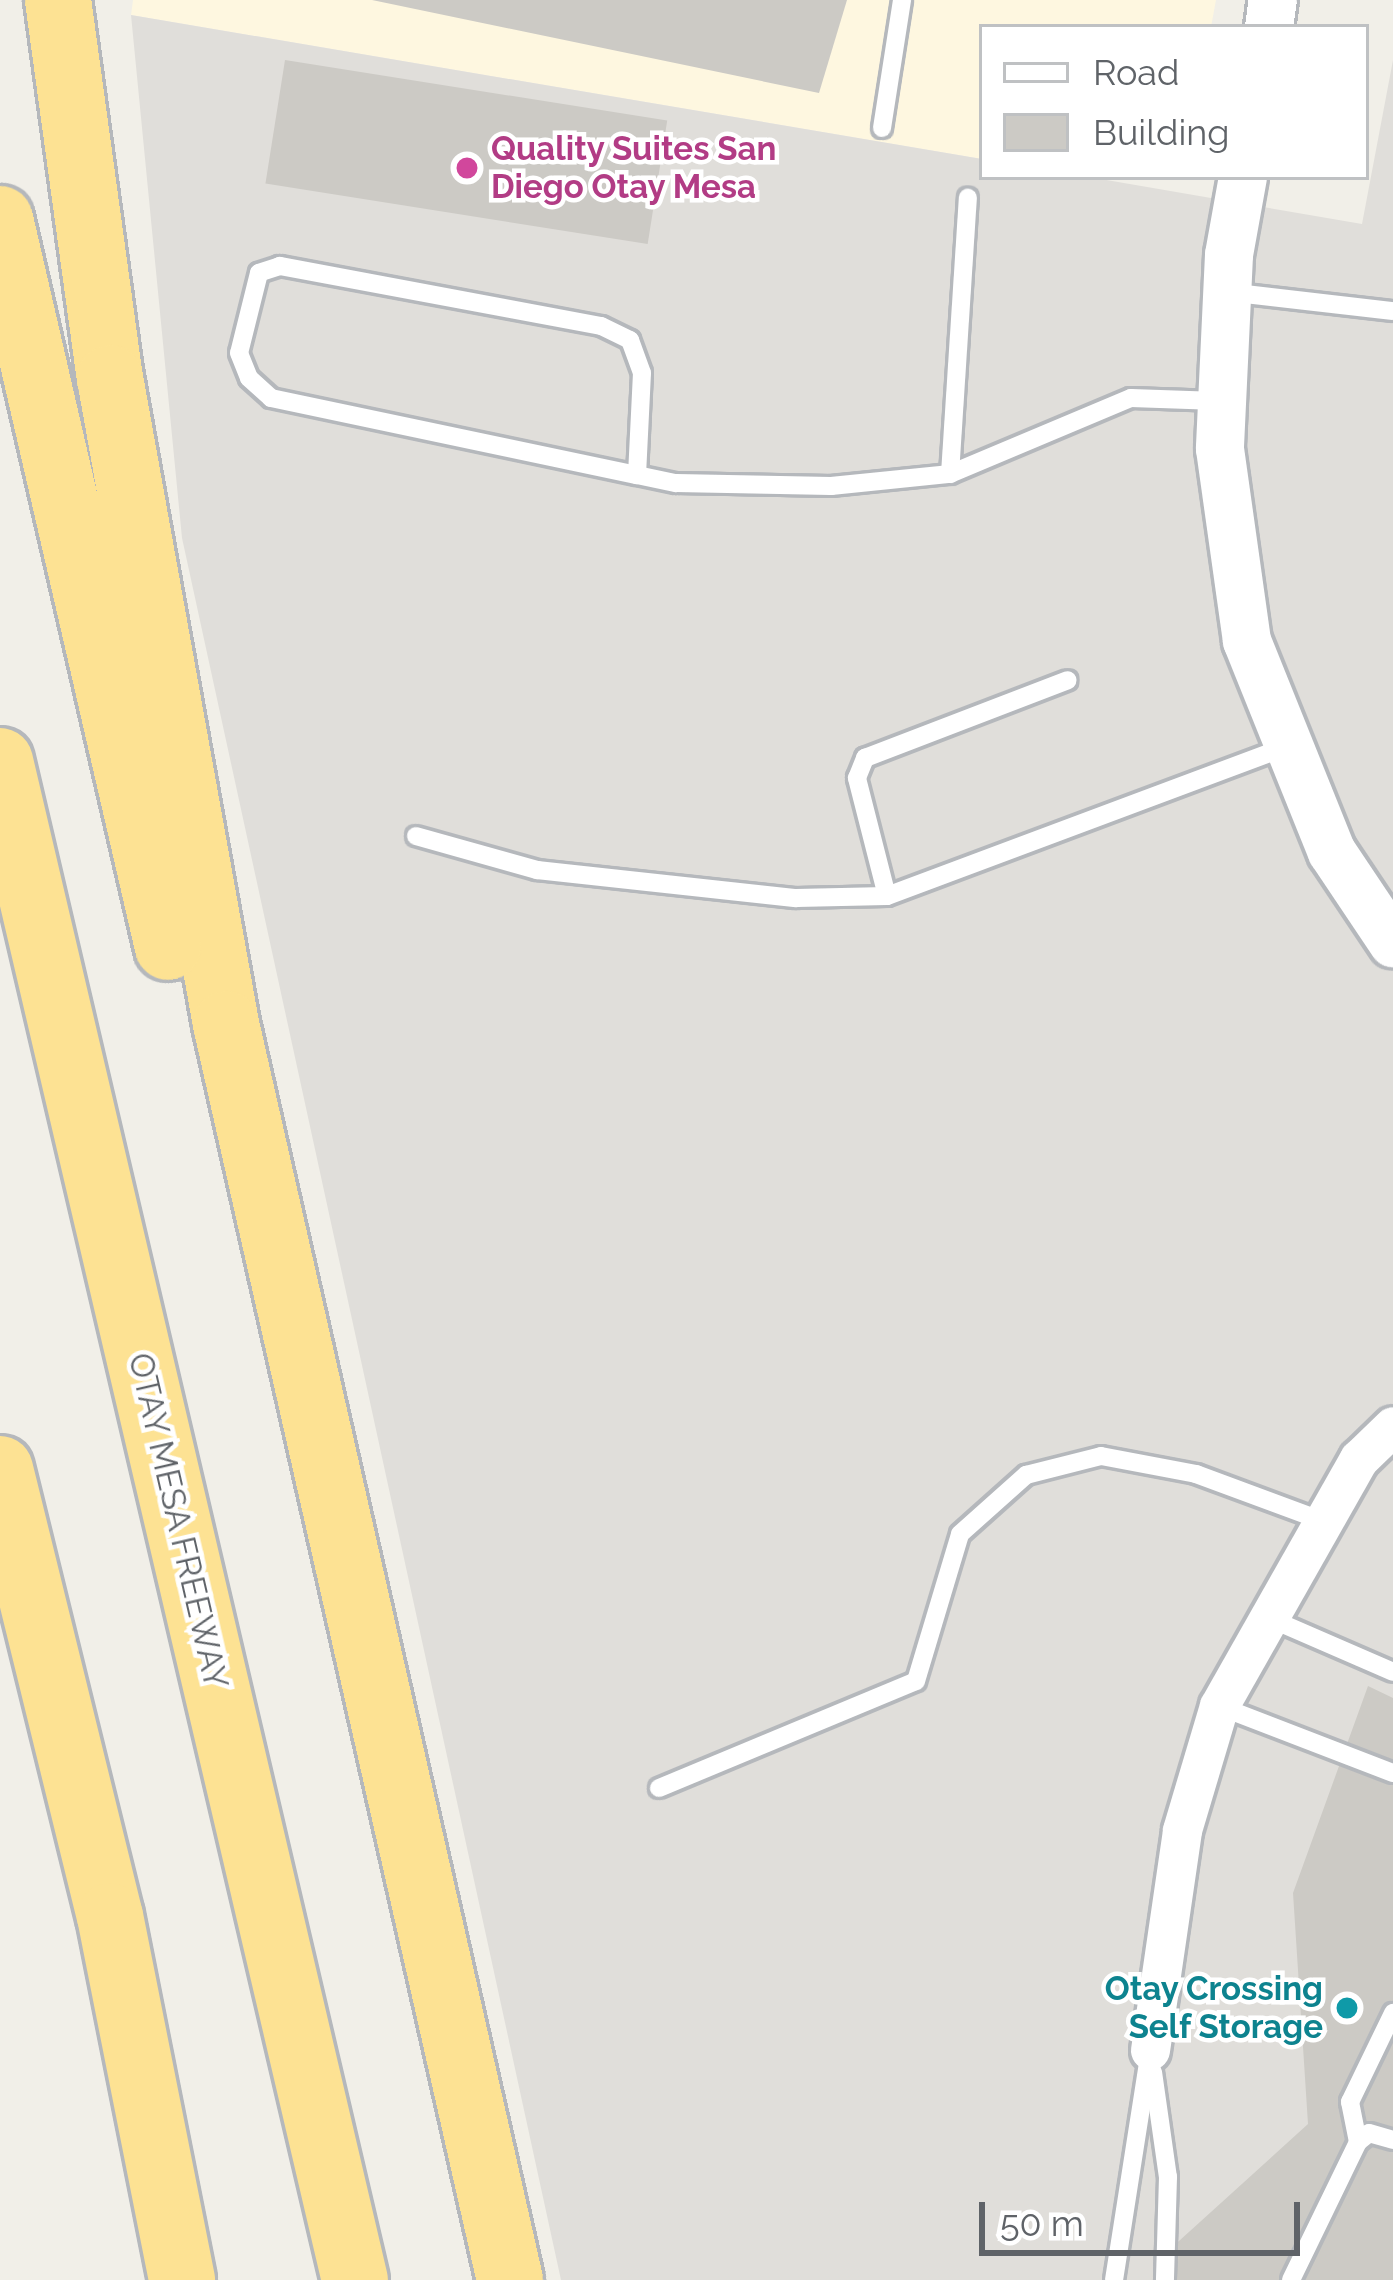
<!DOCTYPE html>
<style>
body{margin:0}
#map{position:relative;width:1393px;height:2280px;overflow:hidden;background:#f1efe8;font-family:Raleway,sans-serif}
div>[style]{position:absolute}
.commercial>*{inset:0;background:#fef7e0}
.industrial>*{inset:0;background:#e0deda}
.building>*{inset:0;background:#cccac5;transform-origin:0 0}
.roads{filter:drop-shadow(3px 0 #b5b8bc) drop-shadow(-3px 0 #b5b8bc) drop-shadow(0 3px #b5b8bc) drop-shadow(0 -3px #b5b8bc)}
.service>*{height:18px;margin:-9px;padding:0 9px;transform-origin:9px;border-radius:9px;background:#fff}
.minor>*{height:39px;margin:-19.5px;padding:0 19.5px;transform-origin:19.5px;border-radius:19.5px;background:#fff}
.tertiary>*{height:48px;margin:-24px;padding:0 24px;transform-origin:24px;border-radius:24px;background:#fff}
.motorway>*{height:66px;margin:-33px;padding:0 33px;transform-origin:33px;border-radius:33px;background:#fde293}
.dots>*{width:33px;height:33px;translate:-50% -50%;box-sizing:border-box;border:6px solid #fff;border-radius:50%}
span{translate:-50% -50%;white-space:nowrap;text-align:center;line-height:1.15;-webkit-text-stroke:9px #fff;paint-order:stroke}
.hotel-label{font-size:33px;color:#b23c85;font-weight:700}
.left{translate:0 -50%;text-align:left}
.street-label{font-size:33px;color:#5f6368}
.culture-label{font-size:33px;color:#0d838f;font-weight:700}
.right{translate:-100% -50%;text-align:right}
.legend{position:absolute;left:979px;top:24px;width:390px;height:156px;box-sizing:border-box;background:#fff;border:3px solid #bfc1c3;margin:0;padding:15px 21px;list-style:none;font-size:36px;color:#5f6368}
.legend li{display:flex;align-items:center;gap:24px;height:60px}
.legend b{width:60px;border:3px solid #bfc1c3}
.scale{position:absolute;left:979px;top:2202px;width:321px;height:54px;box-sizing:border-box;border:6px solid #5f6368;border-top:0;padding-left:15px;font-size:36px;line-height:42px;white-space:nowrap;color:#5f6368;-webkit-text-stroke:9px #fff;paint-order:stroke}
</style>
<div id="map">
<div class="commercial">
<i style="clip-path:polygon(133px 0,1216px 0,1211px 27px,982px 27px,982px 159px,131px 15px)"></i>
</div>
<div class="industrial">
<i style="clip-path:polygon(131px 15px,982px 159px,982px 177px,1089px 177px,1362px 224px,1393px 60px,1393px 2280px,561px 2280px,182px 538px)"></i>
</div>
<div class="building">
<i style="clip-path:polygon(372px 0,847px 0,819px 93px)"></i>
<i style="left:285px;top:60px;width:387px;height:125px;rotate:9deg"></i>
<i style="clip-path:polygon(1368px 1686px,1393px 1698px,1393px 2280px,1155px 2280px,1158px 2260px,1308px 2124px,1293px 1893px)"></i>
</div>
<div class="roads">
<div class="service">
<i style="left:882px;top:128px;width:130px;rotate:-81.1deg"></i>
<i style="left:1228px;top:292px;width:166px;rotate:6.6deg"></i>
<i style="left:950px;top:474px;width:277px;rotate:-86.3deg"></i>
<i style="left:637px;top:475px;width:102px;rotate:-87.2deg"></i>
<i style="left:642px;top:373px;width:35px;rotate:-110deg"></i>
<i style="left:630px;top:340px;width:32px;rotate:-154deg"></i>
<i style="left:601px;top:326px;width:327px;rotate:-169.4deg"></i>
<i style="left:280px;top:266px;width:22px;rotate:162deg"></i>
<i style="left:259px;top:273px;width:82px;rotate:104deg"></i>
<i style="left:239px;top:353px;width:27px;rotate:68deg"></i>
<i style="left:249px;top:378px;width:30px;rotate:42deg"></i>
<i style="left:271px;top:398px;width:374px;rotate:11.9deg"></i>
<i style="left:637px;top:475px;width:40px;rotate:12deg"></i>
<i style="left:676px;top:483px;width:155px;rotate:1.1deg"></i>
<i style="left:831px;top:486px;width:120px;rotate:-5.8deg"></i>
<i style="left:950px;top:474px;width:196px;rotate:-22.8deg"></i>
<i style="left:1131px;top:398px;width:87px;rotate:2deg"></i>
<i style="left:416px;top:836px;width:126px;rotate:15.7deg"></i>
<i style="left:537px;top:870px;width:261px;rotate:6.2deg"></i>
<i style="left:796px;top:898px;width:91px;rotate:-1.3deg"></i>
<i style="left:887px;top:896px;width:429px;rotate:-20.5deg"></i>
<i style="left:887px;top:896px;width:122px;rotate:-104.3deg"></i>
<i style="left:857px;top:778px;width:22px;rotate:-68deg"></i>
<i style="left:865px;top:758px;width:217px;rotate:-21deg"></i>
<i style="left:1269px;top:1618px;width:135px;rotate:23.5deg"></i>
<i style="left:1219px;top:1706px;width:186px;rotate:21.1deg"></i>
<i style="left:659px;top:1788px;width:278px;rotate:-22.6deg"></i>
<i style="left:916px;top:1681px;width:153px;rotate:-73.3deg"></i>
<i style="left:960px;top:1534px;width:89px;rotate:-41.8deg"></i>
<i style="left:1026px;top:1475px;width:77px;rotate:-14.2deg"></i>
<i style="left:1101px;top:1456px;width:97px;rotate:10.7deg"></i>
<i style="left:1196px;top:1474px;width:135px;rotate:20.3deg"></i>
<i style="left:1153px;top:2072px;width:106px;rotate:81.9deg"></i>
<i style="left:1168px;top:2177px;width:103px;rotate:91.7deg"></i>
<i style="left:1358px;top:2142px;width:41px;rotate:-101.3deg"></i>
<i style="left:1350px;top:2102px;width:99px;rotate:-64.2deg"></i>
<i style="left:1114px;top:2280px;width:233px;rotate:-81.1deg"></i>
<i style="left:1291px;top:2280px;width:153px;rotate:-64.1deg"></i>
<i style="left:1358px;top:2142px;width:14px;rotate:-39deg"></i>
<i style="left:1369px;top:2133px;width:25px;rotate:16deg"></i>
</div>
<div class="minor">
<i style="left:1150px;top:2050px;width:222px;rotate:-81.7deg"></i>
<i style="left:1182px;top:1830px;width:129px;rotate:-73.4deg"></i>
<i style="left:1219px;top:1706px;width:284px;rotate:-60.5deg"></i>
<i style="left:1359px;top:1459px;width:47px;rotate:-44.1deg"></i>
</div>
<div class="tertiary">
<i style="left:1269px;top:27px;width:27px;rotate:-82deg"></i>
<i style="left:1243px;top:177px;width:79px;rotate:100.2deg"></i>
<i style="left:1229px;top:255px;width:194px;rotate:92.7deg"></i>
<i style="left:1220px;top:449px;width:194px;rotate:82deg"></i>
<i style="left:1247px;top:641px;width:227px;rotate:68.1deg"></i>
<i style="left:1332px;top:852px;width:110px;rotate:56.2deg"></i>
</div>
<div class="motorway">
<i style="left:58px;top:0;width:382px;rotate:82.2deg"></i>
<i style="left:110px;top:378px;width:656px;rotate:79.82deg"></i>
<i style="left:226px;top:1024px;width:1288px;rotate:77.26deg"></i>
<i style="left:0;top:219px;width:747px;rotate:77.01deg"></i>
<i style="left:0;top:761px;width:1560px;rotate:76.85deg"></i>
<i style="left:0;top:1469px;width:460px;rotate:76.2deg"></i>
<i style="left:110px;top:1916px;width:371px;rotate:78.8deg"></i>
</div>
</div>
<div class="dots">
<i style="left:467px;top:168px;background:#d1479c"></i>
<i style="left:1347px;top:2008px;background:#0f9aa8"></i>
</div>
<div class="hotel-label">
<span class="left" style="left:491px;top:168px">Quality Suites San<br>Diego Otay Mesa</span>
</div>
<div class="street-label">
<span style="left:178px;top:1521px;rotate:77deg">OTAY MESA FREEWAY</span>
</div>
<div class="culture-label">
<span class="right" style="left:1323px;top:2008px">Otay Crossing<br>Self Storage</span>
</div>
<ul class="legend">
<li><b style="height:15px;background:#fff"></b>Road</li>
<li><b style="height:33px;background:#cccac5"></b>Building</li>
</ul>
<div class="scale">50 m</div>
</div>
